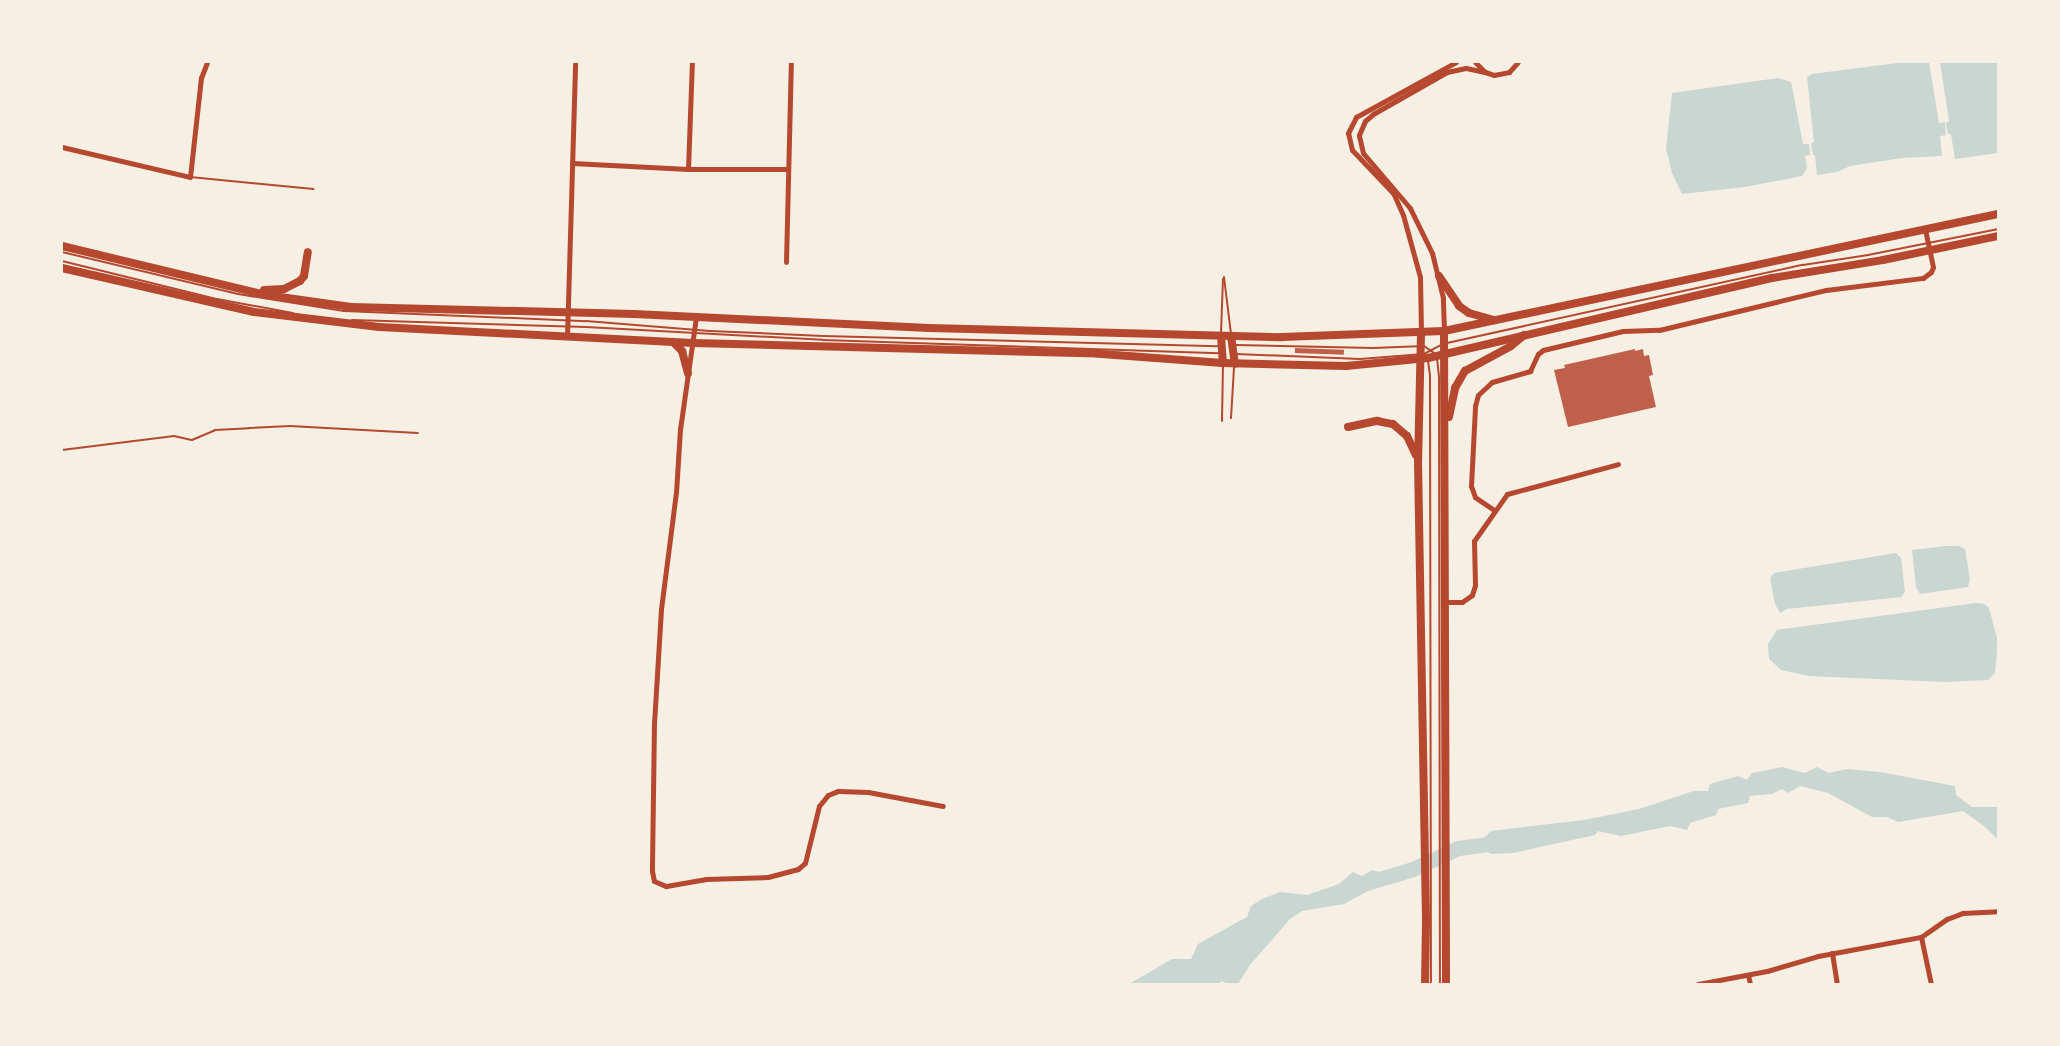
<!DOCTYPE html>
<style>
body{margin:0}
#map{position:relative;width:2060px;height:1046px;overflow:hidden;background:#f6efe4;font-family:Figtree,sans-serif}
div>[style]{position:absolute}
.water>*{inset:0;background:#c9d6d2}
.river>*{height:15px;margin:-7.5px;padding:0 7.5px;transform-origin:7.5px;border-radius:7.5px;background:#c9d6d2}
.building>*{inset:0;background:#bf614a;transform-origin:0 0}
.service>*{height:2px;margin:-1px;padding:0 1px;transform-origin:1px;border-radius:1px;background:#b5482f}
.minor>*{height:5px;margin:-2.5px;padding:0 2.5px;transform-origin:2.5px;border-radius:2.5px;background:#b5482f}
.primary>*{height:8px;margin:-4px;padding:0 4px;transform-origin:4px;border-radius:4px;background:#b5482f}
span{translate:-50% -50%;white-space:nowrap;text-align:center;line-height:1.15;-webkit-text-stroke:5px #f6efe4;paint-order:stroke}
.frame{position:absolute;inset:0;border:63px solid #f6efe4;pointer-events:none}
</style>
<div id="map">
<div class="water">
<i style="clip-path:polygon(1905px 62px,1929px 62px,1939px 123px,1945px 122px,1946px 135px,1940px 136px,1942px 156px,1902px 158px,1850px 166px,1837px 172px,1817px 175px,1815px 155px,1813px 155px,1811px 143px,1814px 142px,1807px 77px,1812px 74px)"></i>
<i style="clip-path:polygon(1940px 62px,1998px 62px,1998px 153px,1955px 159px,1951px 134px,1948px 134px,1946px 123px,1949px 121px)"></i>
<i style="clip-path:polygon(1778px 78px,1791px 82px,1803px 144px,1809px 144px,1810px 155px,1805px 156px,1807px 168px,1802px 176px,1745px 187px,1682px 194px,1672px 173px,1666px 148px,1672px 93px)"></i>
<i style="clip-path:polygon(1946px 546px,1958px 546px,1965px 549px,1970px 579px,1968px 587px,1920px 594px,1916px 587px,1912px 550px)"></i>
<i style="clip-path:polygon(1896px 553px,1901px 558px,1905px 592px,1901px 597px,1787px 609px,1780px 613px,1775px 604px,1770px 578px,1774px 573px)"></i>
<i style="clip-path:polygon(1976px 603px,1984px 604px,1989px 608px,1998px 642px,1995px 673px,1988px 680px,1946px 682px,1809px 676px,1781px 670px,1769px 659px,1768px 644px,1777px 630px)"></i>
<i style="clip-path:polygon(1782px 767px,1805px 773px,1817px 767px,1829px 773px,1847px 769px,1880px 772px,1955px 786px,1956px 795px,1972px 807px,1998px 807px,1998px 840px,1984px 826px,1963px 811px,1898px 822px,1887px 817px,1872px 817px,1828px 793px,1800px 786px,1788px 793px,1782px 789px,1772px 794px,1750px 796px,1748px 803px,1718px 809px,1716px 815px,1690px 823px,1687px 830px,1670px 826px,1621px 836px,1598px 831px,1595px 835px,1513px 853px,1491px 854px,1484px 850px,1483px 839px,1491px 831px,1584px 820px,1639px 809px,1694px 791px,1708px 791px,1710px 784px,1738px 776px,1747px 780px,1752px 773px)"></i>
<i style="clip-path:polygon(1372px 870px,1383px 873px,1375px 887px,1344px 904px,1302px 911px,1290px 919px,1250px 965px,1238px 984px,1228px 984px,1222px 981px,1218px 984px,1129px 984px,1172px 959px,1191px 959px,1198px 944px,1247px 917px,1251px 906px,1262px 899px,1280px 892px,1307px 895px,1339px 884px,1353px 872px,1362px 876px)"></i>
</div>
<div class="river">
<i style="left:1363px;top:884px;width:52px;rotate:-16.7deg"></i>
<i style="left:1413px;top:869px;width:50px;rotate:-25deg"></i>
<i style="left:1458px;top:848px;width:45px;rotate:-7.6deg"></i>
</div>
<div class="building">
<i style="left:1295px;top:348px;width:49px;height:5px;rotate:2deg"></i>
<i style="clip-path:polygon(1635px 349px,1635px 351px,1643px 349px,1644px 356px,1649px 355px,1653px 375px,1649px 376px,1656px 407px,1568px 427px,1554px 370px,1565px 368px,1564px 365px)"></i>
</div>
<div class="service">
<i style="left:190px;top:177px;width:124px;rotate:5.6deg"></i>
<i style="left:62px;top:252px;width:181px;rotate:13.4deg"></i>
<i style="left:238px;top:294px;width:107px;rotate:9.1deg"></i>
<i style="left:344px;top:311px;width:242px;rotate:2.4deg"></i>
<i style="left:586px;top:321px;width:124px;rotate:4.6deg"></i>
<i style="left:710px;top:331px;width:113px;rotate:2.5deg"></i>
<i style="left:823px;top:336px;width:395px;rotate:1.5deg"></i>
<i style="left:62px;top:261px;width:160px;rotate:13.8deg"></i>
<i style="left:217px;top:299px;width:77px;rotate:10.4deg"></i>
<i style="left:1224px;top:277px;width:57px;rotate:83deg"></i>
<i style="left:352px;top:320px;width:234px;rotate:1.7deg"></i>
<i style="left:586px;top:327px;width:237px;rotate:3.1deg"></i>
<i style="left:823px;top:340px;width:396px;rotate:1.9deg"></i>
<i style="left:1221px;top:333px;width:54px;rotate:-87.9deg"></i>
<i style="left:1447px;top:343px;width:364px;rotate:-12.4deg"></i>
<i style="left:1803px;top:265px;width:66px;rotate:-8.7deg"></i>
<i style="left:1868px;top:255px;width:133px;rotate:-11.3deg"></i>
<i style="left:1236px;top:345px;width:137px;rotate:1.3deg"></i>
<i style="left:1373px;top:348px;width:51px;rotate:-2.2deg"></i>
<i style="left:1424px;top:346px;width:12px;rotate:35deg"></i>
<i style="left:1236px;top:354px;width:124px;rotate:2.3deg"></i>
<i style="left:1360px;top:359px;width:64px;rotate:-4.5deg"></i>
<i style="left:1424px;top:354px;width:19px;rotate:-28deg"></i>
<i style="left:1437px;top:358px;width:18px;rotate:84deg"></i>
<i style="left:1439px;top:376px;width:608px;rotate:89.91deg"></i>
<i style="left:1428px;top:361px;width:15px;rotate:82deg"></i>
<i style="left:1430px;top:376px;width:608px;rotate:89.91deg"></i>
<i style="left:1231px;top:418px;width:51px;rotate:-86.6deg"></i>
<i style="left:1222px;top:421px;width:55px;rotate:-89deg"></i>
<i style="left:62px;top:450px;width:113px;rotate:-7.1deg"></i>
<i style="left:174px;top:436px;width:18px;rotate:13deg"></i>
<i style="left:192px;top:440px;width:25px;rotate:-23deg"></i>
<i style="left:215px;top:430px;width:34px;rotate:-3deg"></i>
<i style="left:249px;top:428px;width:41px;rotate:-2.8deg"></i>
<i style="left:290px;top:426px;width:128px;rotate:3.1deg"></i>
</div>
<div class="minor">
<i style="left:1475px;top:62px;width:14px;rotate:45deg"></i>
<i style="left:1485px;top:72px;width:9px;rotate:18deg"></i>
<i style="left:1494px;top:75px;width:15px;rotate:-11deg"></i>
<i style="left:1509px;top:72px;width:13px;rotate:-48deg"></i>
<i style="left:62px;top:147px;width:131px;rotate:13.2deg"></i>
<i style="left:190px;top:177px;width:100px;rotate:-83.7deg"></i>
<i style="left:201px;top:78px;width:17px;rotate:-69deg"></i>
<i style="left:572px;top:163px;width:116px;rotate:3deg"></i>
<i style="left:688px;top:169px;width:100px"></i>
<i style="left:688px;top:169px;width:107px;rotate:-87.9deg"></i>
<i style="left:786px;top:262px;width:200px;rotate:-88.6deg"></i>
<i style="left:696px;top:317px;width:113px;rotate:98.1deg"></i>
<i style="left:680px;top:429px;width:63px;rotate:93.6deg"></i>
<i style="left:676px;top:492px;width:118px;rotate:97.3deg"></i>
<i style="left:661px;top:609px;width:113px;rotate:93.5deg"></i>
<i style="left:654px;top:722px;width:149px;rotate:90.8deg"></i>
<i style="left:652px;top:871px;width:10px;rotate:79deg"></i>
<i style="left:654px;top:881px;width:13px;rotate:23deg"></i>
<i style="left:666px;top:886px;width:41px;rotate:-9.9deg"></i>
<i style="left:706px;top:879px;width:62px;rotate:-1.8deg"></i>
<i style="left:768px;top:877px;width:31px;rotate:-15deg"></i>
<i style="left:798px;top:869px;width:9px;rotate:-41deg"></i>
<i style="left:805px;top:863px;width:59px;rotate:-76.2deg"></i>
<i style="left:819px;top:806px;width:14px;rotate:-51deg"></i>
<i style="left:828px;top:795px;width:11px;rotate:-22deg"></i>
<i style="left:838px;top:791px;width:30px;rotate:2deg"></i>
<i style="left:868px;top:792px;width:76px;rotate:10.6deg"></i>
<i style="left:1444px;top:331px;width:33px;rotate:-92deg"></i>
<i style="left:1443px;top:298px;width:46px;rotate:-103.7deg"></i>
<i style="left:1432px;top:253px;width:50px;rotate:-116.1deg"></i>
<i style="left:1410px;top:208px;width:72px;rotate:-130.5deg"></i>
<i style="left:1363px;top:153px;width:18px;rotate:-103deg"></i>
<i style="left:1359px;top:135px;width:15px;rotate:-67deg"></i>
<i style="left:1365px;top:121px;width:11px;rotate:-41deg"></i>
<i style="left:1373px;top:114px;width:85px;rotate:-29.6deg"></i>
<i style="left:1447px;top:72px;width:19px;rotate:-12deg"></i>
<i style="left:1466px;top:68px;width:19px;rotate:12deg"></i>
<i style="left:1421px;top:333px;width:56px;rotate:-91deg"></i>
<i style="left:1420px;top:277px;width:64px;rotate:-105.3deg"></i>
<i style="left:1403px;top:215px;width:24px;rotate:-114deg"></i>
<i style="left:1393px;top:193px;width:59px;rotate:-133.6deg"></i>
<i style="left:1352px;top:150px;width:17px;rotate:-103deg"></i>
<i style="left:1348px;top:133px;width:18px;rotate:-63deg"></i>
<i style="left:1356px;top:117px;width:114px;rotate:-28.8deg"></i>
<i style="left:567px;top:337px;width:275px;rotate:-88.3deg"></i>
<i style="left:1494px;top:510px;width:23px;rotate:-146deg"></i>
<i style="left:1475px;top:497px;width:12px;rotate:-110deg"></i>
<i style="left:1471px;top:486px;width:80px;rotate:-87.1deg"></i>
<i style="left:1475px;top:406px;width:11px;rotate:-75deg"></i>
<i style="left:1478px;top:395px;width:19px;rotate:-43deg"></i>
<i style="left:1492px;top:382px;width:40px;rotate:-16deg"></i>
<i style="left:1530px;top:371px;width:19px;rotate:-65deg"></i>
<i style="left:1538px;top:354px;width:6px;rotate:-39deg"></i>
<i style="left:1543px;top:350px;width:82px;rotate:-13.4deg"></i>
<i style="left:1623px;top:331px;width:36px;rotate:-2deg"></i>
<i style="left:1659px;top:330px;width:172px;rotate:-13.5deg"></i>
<i style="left:1826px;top:290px;width:98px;rotate:-7.1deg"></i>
<i style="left:1923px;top:278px;width:10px;rotate:-37deg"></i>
<i style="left:1931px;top:272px;width:5px;rotate:-68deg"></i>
<i style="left:1933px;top:267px;width:39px;rotate:-102deg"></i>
<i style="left:1444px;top:602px;width:18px"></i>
<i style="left:1462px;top:602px;width:12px;rotate:-35deg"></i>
<i style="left:1472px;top:595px;width:10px;rotate:-73deg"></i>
<i style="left:1475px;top:585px;width:44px;rotate:-91.3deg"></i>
<i style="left:1474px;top:541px;width:57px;rotate:-54.9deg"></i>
<i style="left:1507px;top:494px;width:115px;rotate:-15.1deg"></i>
<i style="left:1921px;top:937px;width:48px;rotate:78deg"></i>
<i style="left:1832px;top:953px;width:31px;rotate:81deg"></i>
<i style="left:1748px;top:975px;width:9px;rotate:77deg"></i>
<i style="left:1698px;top:984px;width:70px;rotate:-10.7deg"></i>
<i style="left:1767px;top:971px;width:53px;rotate:-16.4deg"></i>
<i style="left:1818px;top:956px;width:105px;rotate:-10.5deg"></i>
<i style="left:1921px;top:937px;width:32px;rotate:-35deg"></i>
<i style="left:1947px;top:919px;width:17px;rotate:-21deg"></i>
<i style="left:1963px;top:913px;width:35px;rotate:-3deg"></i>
</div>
<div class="primary">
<i style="left:62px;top:246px;width:210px;rotate:13.5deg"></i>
<i style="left:266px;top:295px;width:86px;rotate:8deg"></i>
<i style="left:351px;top:307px;width:283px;rotate:1.4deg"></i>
<i style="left:634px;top:314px;width:295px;rotate:2.7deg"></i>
<i style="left:929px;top:328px;width:353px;rotate:1.5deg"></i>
<i style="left:1282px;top:337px;width:162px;rotate:-2.1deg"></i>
<i style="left:1444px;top:331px;width:566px;rotate:-11.93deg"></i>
<i style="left:62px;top:268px;width:197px;rotate:12.9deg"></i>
<i style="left:254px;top:312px;width:126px;rotate:6.8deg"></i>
<i style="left:379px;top:327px;width:314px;rotate:2.9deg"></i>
<i style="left:693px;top:343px;width:395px;rotate:1.5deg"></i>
<i style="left:1088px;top:353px;width:135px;rotate:4.2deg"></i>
<i style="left:1223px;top:363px;width:123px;rotate:1.4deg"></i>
<i style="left:1346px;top:366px;width:82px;rotate:-5.6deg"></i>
<i style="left:1428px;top:358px;width:353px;rotate:-13.1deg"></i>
<i style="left:1772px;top:278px;width:112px;rotate:-9.2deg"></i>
<i style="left:1883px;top:260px;width:117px;rotate:-11.8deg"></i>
<i style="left:1439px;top:276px;width:36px;rotate:56deg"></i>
<i style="left:1459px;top:306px;width:12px;rotate:35deg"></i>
<i style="left:1469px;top:313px;width:26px;rotate:16deg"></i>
<i style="left:264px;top:290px;width:20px;rotate:-3deg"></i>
<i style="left:284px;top:289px;width:18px;rotate:-27deg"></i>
<i style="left:300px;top:281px;width:6px;rotate:-51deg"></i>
<i style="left:304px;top:276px;width:24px;rotate:-81deg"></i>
<i style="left:1444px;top:331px;width:653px;rotate:89.82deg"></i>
<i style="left:1421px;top:333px;width:128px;rotate:91.3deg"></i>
<i style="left:1418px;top:461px;width:461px;rotate:89deg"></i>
<i style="left:1426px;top:922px;width:62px;rotate:90.9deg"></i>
<i style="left:1221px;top:336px;width:27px;rotate:86deg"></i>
<i style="left:1231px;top:336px;width:28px;rotate:82deg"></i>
<i style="left:673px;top:342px;width:13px;rotate:45deg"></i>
<i style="left:682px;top:351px;width:23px;rotate:75deg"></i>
<i style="left:1449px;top:417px;width:30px;rotate:-78deg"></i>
<i style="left:1455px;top:388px;width:20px;rotate:-60deg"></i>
<i style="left:1465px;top:371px;width:52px;rotate:-28.5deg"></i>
<i style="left:1511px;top:346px;width:17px;rotate:-40deg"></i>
<i style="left:1348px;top:427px;width:30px;rotate:-12deg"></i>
<i style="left:1377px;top:421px;width:16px;rotate:11deg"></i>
<i style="left:1393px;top:424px;width:18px;rotate:41deg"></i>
<i style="left:1407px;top:436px;width:21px;rotate:65deg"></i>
</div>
<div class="frame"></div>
</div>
